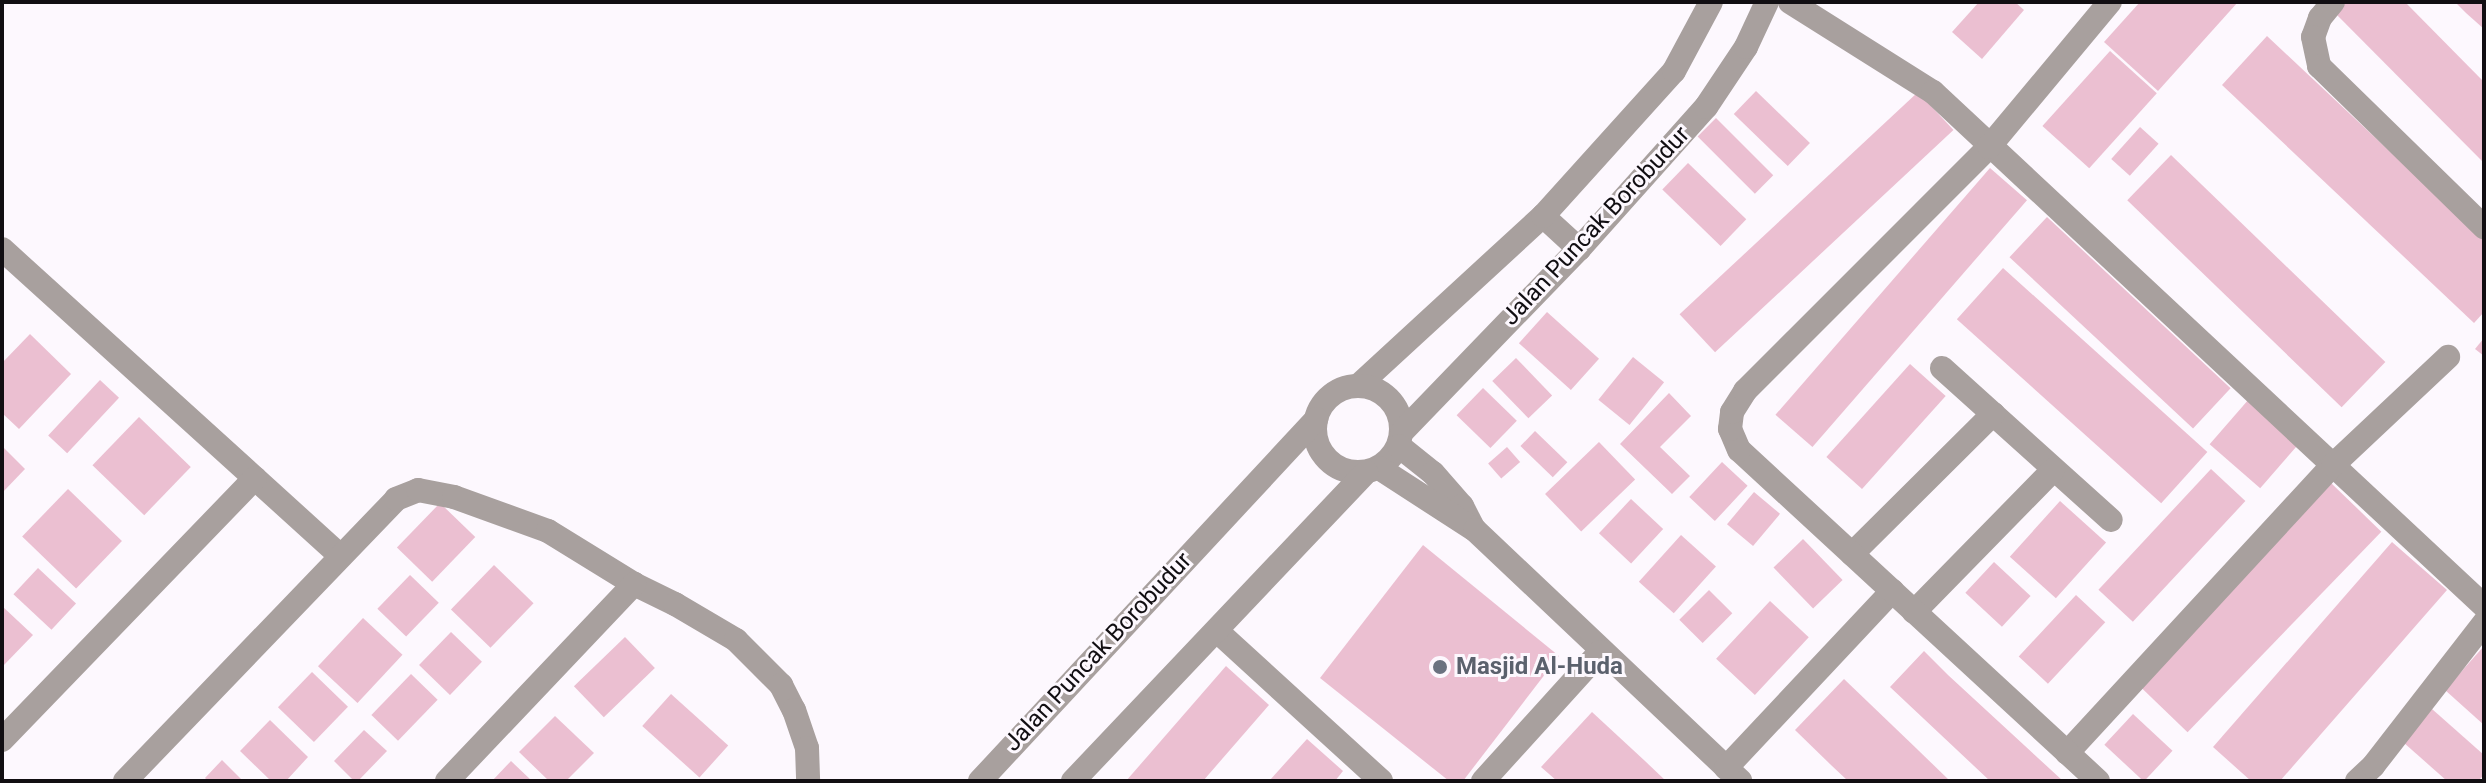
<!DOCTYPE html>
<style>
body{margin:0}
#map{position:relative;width:2486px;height:783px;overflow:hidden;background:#fdf8fe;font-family:Roboto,sans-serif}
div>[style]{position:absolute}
.building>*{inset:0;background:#ebbfd1;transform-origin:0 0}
.minor>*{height:24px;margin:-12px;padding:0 12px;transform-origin:12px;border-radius:12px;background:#a8a09e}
.minor>.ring{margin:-12px;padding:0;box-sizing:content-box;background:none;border:24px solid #a8a09e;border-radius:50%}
.dots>*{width:22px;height:22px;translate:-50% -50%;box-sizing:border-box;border:4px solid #fdf8fe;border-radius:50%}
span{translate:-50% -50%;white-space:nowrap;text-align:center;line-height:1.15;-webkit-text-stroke:6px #fdf8fe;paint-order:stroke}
.street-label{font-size:24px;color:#110e12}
.worship-label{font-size:24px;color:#5b616d;font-weight:700}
.left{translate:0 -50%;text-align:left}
.frame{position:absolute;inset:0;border:4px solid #110e12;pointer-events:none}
</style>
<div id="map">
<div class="building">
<i style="clip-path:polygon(1979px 2px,2015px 2px,2024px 10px,1982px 59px,1952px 32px)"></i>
<i style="clip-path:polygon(2140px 2px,2238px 2px,2158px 91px,2104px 42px)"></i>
<i style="clip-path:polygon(2340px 2px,2405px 2px,2484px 82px,2484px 163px,2332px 10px)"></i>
<i style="clip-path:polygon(2455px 2px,2484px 2px,2484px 29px,2466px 13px)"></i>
<i style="clip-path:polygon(2267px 36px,2484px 240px,2484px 312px,2474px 323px,2222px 85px)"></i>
<i style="left:2110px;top:51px;width:63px;height:101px;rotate:42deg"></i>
<i style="left:1756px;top:91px;width:75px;height:32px;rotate:44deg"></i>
<i style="left:1918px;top:92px;width:52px;height:326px;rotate:47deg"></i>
<i style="left:1716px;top:118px;width:81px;height:26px;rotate:45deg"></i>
<i style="left:2140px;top:127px;width:25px;height:43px;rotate:42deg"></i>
<i style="left:2171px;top:155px;width:298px;height:63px;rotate:44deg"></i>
<i style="left:1688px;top:163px;width:81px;height:37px;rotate:44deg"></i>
<i style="left:1990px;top:168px;width:49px;height:327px;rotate:41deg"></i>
<i style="left:2047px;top:217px;width:251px;height:55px;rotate:43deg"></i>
<i style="left:2003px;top:268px;width:275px;height:69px;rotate:42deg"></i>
<i style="left:1547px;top:312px;width:70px;height:42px;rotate:42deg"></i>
<i style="clip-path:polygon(30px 334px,71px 374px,19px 429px,2px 413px,2px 363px)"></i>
<i style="clip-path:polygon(2484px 338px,2484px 356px,2475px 349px)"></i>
<i style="left:1633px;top:357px;width:40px;height:55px;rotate:39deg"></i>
<i style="left:1516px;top:358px;width:52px;height:33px;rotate:46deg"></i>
<i style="left:1910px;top:364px;width:48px;height:125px;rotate:42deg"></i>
<i style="left:100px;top:380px;width:26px;height:76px;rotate:43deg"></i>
<i style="left:1483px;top:388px;width:47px;height:38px;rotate:44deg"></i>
<i style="clip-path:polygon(1669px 393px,1691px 416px,1660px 447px,1690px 476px,1672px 494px,1620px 444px)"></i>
<i style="left:2249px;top:399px;width:67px;height:60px;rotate:41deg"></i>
<i style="left:139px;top:417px;width:72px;height:67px;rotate:44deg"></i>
<i style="left:1535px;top:431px;width:45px;height:21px;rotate:44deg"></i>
<i style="left:1599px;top:442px;width:52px;height:75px;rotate:46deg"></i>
<i style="clip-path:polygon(2px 446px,25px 469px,2px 493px)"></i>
<i style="left:1507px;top:447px;width:20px;height:25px;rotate:49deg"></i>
<i style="left:1722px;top:462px;width:35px;height:48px;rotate:43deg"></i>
<i style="left:2211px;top:469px;width:47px;height:165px;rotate:43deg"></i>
<i style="left:2331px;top:483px;width:70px;height:279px;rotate:44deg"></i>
<i style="left:68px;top:489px;width:75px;height:66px;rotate:44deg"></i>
<i style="left:1754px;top:492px;width:34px;height:42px;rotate:40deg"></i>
<i style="left:1631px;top:499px;width:44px;height:47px;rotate:43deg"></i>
<i style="left:2060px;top:501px;width:62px;height:75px;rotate:42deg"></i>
<i style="left:440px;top:503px;width:49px;height:62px;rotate:44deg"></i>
<i style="left:1681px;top:535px;width:47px;height:63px;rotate:42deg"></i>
<i style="left:1803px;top:539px;width:57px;height:41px;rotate:46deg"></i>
<i style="clip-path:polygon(2392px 542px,2447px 590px,2280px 781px,2251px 781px,2213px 747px)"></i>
<i style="clip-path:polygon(1423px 545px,1559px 656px,1463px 781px,1449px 781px,1320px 678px)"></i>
<i style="left:1994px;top:562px;width:50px;height:42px;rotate:43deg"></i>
<i style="left:494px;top:565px;width:55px;height:62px;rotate:44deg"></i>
<i style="left:38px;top:568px;width:52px;height:36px;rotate:43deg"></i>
<i style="left:410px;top:575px;width:40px;height:47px;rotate:44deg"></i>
<i style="left:1709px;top:590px;width:33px;height:42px;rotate:45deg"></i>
<i style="left:2076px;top:595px;width:40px;height:84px;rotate:43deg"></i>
<i style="left:1770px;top:601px;width:53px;height:79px;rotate:43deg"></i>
<i style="clip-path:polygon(2px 606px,33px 635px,2px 667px)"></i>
<i style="left:363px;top:618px;width:54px;height:66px;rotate:43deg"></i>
<i style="left:451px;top:632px;width:43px;height:46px;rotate:44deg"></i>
<i style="left:625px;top:637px;width:43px;height:71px;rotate:46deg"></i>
<i style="clip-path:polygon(2484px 646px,2484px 725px,2445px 690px)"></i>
<i style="clip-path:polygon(1924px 651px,1948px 675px,2063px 781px,1990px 781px,1890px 687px)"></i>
<i style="clip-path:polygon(1226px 666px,1269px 705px,1203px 781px,1126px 781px)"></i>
<i style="left:312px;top:672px;width:50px;height:49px;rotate:44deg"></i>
<i style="left:411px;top:674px;width:37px;height:57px;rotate:44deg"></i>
<i style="clip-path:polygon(1844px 679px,1917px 749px,1950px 781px,1848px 781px,1831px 765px,1795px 730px)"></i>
<i style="left:671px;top:694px;width:77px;height:43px;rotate:42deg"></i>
<i style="clip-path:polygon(2432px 709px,2484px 755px,2484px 775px,2478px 781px,2447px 781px,2403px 742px)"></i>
<i style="clip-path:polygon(1592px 712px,1645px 761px,1666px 781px,1557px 781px,1541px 767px)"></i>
<i style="left:2133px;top:714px;width:54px;height:42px;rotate:43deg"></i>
<i style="clip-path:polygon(555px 716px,594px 753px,566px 781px,549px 781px,519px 752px)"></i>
<i style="clip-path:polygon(270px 720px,308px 757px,286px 781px,271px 781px,240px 751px)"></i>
<i style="clip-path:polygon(364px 730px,387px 751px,358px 781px,354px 781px,334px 761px)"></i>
<i style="clip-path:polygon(1307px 739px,1343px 771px,1335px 781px,1269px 781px)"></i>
<i style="clip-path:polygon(222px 760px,243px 781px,208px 781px,205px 778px)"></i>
<i style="clip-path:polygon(511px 761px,532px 781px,492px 781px)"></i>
</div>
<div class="minor">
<i style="left:1790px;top:2px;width:169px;rotate:32.2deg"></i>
<i style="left:1933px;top:92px;width:754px;rotate:43.01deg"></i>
<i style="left:2333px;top:2px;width:21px;rotate:129deg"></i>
<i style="left:2320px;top:18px;width:20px;rotate:110deg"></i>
<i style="left:2313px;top:37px;width:30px;rotate:78deg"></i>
<i style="left:2319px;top:66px;width:231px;rotate:44.3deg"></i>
<i style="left:1543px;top:216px;width:49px;rotate:42.5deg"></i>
<i style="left:2px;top:249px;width:456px;rotate:42.2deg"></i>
<i style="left:1942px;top:368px;width:227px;rotate:42deg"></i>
<i style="left:1359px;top:385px;width:250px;rotate:-42.6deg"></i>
<i style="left:1543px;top:216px;width:195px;rotate:-47.9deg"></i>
<i style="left:1674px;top:71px;width:78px;rotate:-61.8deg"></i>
<i class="ring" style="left:1315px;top:386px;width:62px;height:62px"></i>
<i style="left:1402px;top:432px;width:255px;rotate:-46deg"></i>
<i style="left:1579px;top:249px;width:191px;rotate:-48.2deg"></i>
<i style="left:1706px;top:107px;width:72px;rotate:-56.3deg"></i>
<i style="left:1746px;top:47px;width:50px;rotate:-65deg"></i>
<i style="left:1399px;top:446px;width:43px;rotate:38.5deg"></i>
<i style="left:1433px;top:473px;width:44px;rotate:48.7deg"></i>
<i style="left:1462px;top:506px;width:25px;rotate:63deg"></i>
<i style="left:1379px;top:468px;width:114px;rotate:32.9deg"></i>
<i style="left:1475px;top:530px;width:365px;rotate:43.4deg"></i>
<i style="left:1852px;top:554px;width:199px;rotate:-44.8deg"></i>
<i style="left:1914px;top:612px;width:199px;rotate:-45.6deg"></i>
<i style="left:1217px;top:631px;width:222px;rotate:42.4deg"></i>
<i style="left:2px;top:740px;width:364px;rotate:-46deg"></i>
<i style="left:2067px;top:753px;width:392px;rotate:-47.3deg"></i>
<i style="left:2333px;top:465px;width:158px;rotate:-43.2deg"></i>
<i style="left:1726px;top:768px;width:243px;rotate:-46.8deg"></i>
<i style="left:125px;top:781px;width:391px;rotate:-46.1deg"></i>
<i style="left:396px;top:499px;width:24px;rotate:-22deg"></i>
<i style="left:418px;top:490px;width:37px;rotate:11deg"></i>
<i style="left:454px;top:497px;width:100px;rotate:19.9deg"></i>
<i style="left:548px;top:531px;width:101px;rotate:31.6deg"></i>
<i style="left:634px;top:584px;width:46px;rotate:26deg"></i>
<i style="left:675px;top:604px;width:71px;rotate:30.5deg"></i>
<i style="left:736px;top:640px;width:64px;rotate:45deg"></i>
<i style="left:781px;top:685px;width:28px;rotate:63deg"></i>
<i style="left:794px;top:710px;width:40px;rotate:71.1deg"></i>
<i style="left:807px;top:748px;width:33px;rotate:88deg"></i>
<i style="left:447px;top:781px;width:272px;rotate:-46.5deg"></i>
<i style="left:980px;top:781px;width:494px;rotate:-47.1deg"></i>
<i style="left:1073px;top:781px;width:426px;rotate:-46.5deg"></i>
<i style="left:1483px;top:781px;width:174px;rotate:-47.8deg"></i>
<i style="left:2098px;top:781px;width:488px;rotate:-137.3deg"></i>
<i style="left:1739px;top:450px;width:23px;rotate:-113deg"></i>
<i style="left:1730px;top:429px;width:17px;rotate:-83deg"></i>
<i style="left:1732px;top:412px;width:25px;rotate:-58deg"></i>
<i style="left:1745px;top:391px;width:345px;rotate:-45deg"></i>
<i style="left:1989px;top:147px;width:189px;rotate:-50.2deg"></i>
<i style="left:2357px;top:781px;width:22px;rotate:-43deg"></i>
<i style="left:2373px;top:766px;width:181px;rotate:-52.2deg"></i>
</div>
<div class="dots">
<i style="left:1440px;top:667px;background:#6b7280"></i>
</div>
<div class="street-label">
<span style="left:1596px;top:226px;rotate:-47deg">Jalan Puncak Borobudur</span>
<span style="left:1098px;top:652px;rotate:-47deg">Jalan Puncak Borobudur</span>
</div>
<div class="worship-label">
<span class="left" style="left:1456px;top:667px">Masjid Al-Huda</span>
</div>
<div class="frame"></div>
</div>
